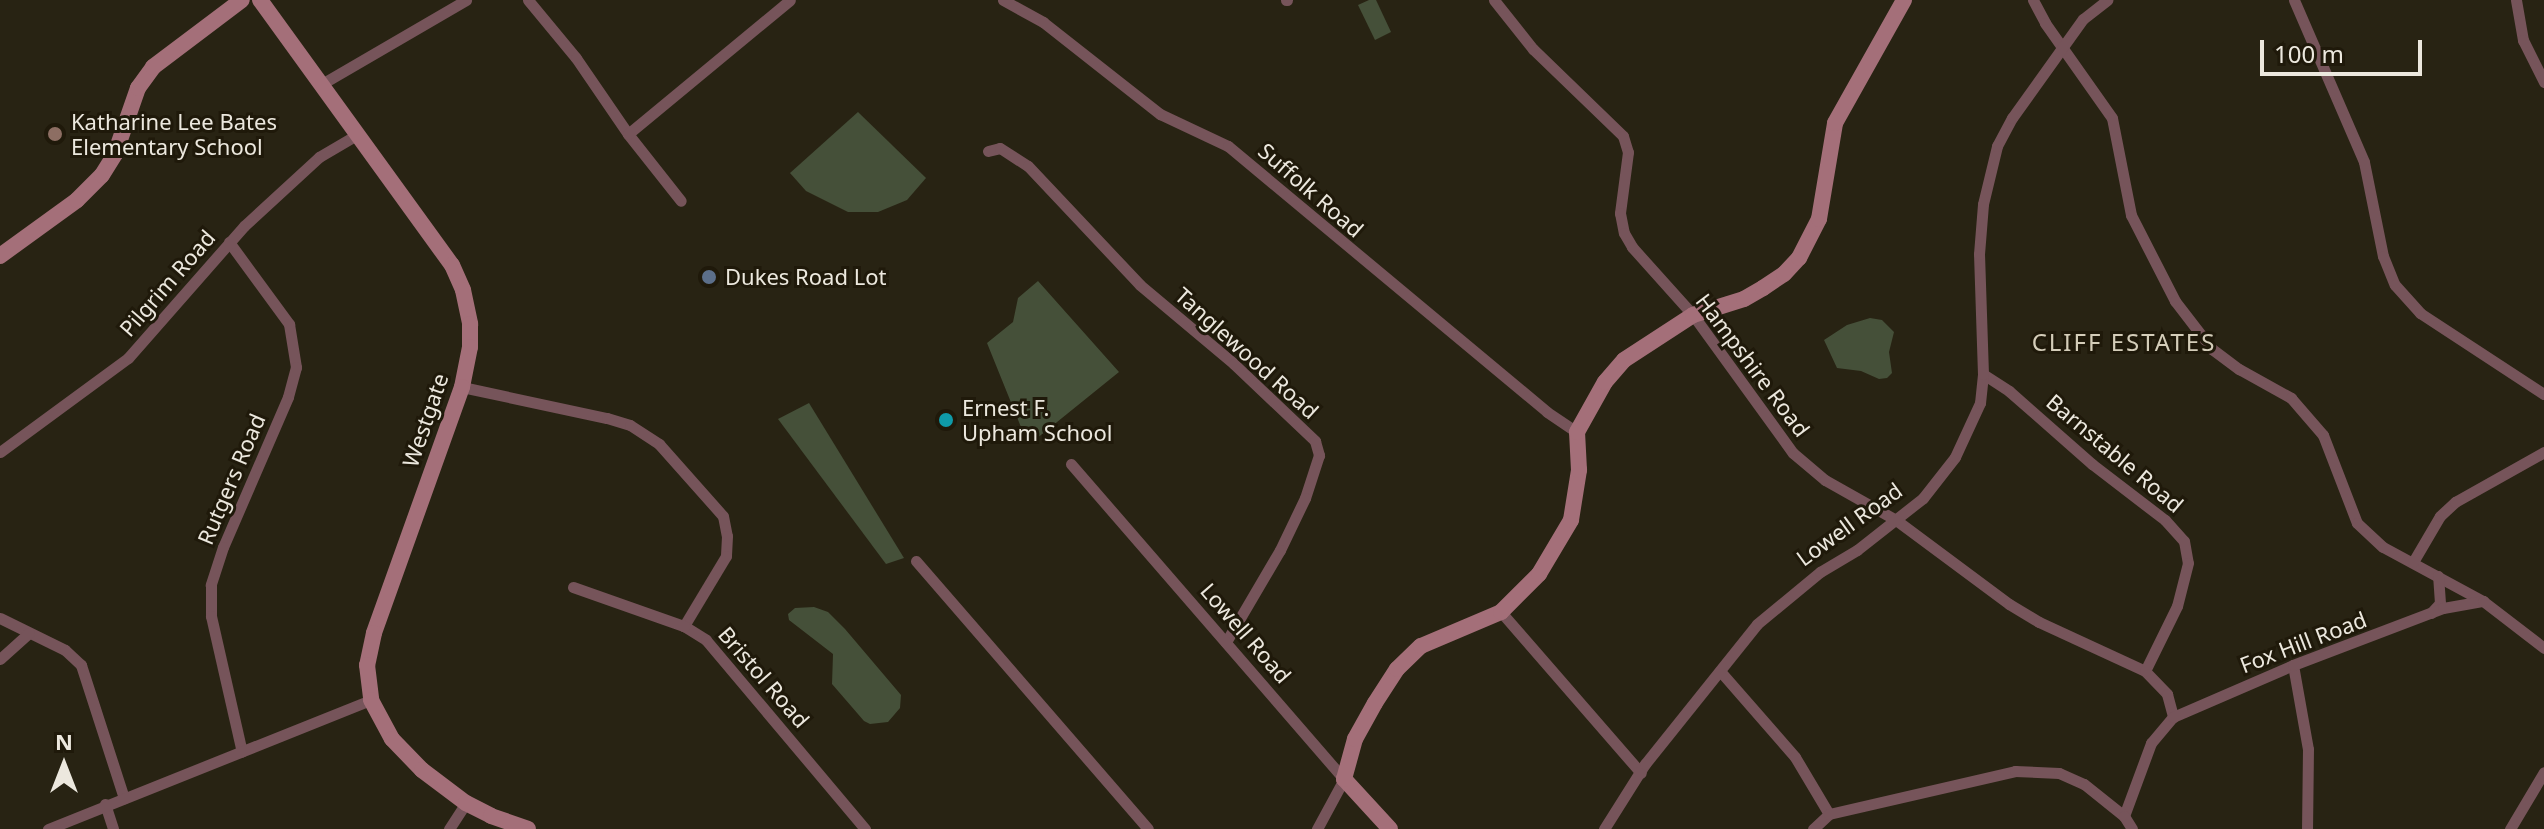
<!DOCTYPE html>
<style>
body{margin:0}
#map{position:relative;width:2544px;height:829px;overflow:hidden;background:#282313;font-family:"Noto Sans",sans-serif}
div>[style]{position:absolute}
.green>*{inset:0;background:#455039}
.street>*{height:11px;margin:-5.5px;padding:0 5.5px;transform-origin:5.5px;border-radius:5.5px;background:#76545a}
.secondary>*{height:16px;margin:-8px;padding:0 8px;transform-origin:8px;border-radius:8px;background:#a46f79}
.dots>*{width:22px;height:22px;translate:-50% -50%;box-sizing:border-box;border:4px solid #1f190a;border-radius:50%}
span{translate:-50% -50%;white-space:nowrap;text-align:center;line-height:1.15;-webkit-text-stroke:6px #1f190a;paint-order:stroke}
.poi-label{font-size:22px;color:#ece8de}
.left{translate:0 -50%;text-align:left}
.street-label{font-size:22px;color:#ece8de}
.neighbourhood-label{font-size:24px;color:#d4cdb9;letter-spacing:2px}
.north{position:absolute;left:24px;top:725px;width:80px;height:80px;-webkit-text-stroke:6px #1f190a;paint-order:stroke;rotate:0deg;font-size:22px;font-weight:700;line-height:32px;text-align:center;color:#ece8de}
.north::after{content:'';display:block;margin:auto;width:28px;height:36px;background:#ece8de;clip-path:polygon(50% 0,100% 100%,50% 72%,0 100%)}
.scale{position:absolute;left:2260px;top:40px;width:162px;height:36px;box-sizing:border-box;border:4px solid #ece8de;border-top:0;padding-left:10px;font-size:24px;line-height:28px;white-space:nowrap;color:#ece8de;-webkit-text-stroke:6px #1f190a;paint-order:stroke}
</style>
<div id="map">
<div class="green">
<i style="clip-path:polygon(1369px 0,1376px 0,1391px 32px,1375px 40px,1358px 5px)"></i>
<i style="clip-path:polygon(858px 112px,926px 178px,907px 200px,878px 212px,848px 212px,806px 191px,790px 173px)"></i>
<i style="clip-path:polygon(1038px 281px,1119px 372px,1036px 439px,1025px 437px,987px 343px,1013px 322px,1018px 298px)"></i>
<i style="clip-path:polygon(1870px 318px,1882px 320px,1894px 332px,1889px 352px,1892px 373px,1887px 378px,1879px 379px,1861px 371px,1837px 368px,1824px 340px,1847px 325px)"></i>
<i style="clip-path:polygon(809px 403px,904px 558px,886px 564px,778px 419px)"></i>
<i style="clip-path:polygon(814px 607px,828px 612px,845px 629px,901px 695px,900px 708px,888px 722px,870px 724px,864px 721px,832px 684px,833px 654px,789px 620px,788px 614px,795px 608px)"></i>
</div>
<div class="street">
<i style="left:528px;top:0;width:75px;rotate:50.4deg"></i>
<i style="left:576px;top:58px;width:92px;rotate:55.6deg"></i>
<i style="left:628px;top:134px;width:85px;rotate:51.7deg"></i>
<i style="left:1003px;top:0;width:46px;rotate:28.8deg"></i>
<i style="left:1043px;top:22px;width:149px;rotate:38.2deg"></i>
<i style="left:1160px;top:114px;width:75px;rotate:25.2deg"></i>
<i style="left:1228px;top:146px;width:415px;rotate:39.8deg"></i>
<i style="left:1547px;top:412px;width:36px;rotate:34deg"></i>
<i style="left:1286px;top:0;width:1px"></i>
<i style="left:1494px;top:0;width:63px;rotate:51.5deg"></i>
<i style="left:1533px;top:49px;width:125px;rotate:44deg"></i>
<i style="left:1623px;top:136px;width:17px;rotate:73deg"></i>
<i style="left:1628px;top:152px;width:62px;rotate:97.5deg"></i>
<i style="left:1620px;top:213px;width:20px;rotate:79deg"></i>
<i style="left:1624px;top:233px;width:16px;rotate:60deg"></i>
<i style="left:1632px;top:247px;width:91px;rotate:48.1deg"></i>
<i style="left:1693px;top:315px;width:170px;rotate:54.1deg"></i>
<i style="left:1793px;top:453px;width:42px;rotate:40.2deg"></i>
<i style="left:1825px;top:480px;width:81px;rotate:29.4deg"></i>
<i style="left:1896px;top:520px;width:141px;rotate:36.6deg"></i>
<i style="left:2009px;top:604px;width:35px;rotate:31deg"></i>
<i style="left:2039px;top:622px;width:117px;rotate:24.8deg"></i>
<i style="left:2145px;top:671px;width:32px;rotate:46deg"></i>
<i style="left:2167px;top:694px;width:24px;rotate:75deg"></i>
<i style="left:2033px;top:0;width:26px;rotate:62deg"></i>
<i style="left:2045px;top:23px;width:116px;rotate:54.8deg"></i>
<i style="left:2112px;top:118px;width:99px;rotate:78.9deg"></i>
<i style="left:2131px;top:215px;width:97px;rotate:62.9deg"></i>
<i style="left:2175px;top:301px;width:61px;rotate:52.4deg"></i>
<i style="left:2212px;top:349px;width:34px;rotate:37deg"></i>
<i style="left:2239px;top:369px;width:60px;rotate:29.1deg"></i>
<i style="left:2291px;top:398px;width:49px;rotate:49.1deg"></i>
<i style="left:2323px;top:435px;width:94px;rotate:68.9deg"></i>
<i style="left:2357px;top:523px;width:35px;rotate:43deg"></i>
<i style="left:2383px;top:547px;width:114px;rotate:28.4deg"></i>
<i style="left:2294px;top:0;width:176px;rotate:66.6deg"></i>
<i style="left:2364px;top:162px;width:96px;rotate:78.6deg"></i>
<i style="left:2383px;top:256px;width:31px;rotate:68deg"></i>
<i style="left:2395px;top:285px;width:38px;rotate:48deg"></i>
<i style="left:2420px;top:313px;width:148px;rotate:33.2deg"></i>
<i style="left:2516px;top:0;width:41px;rotate:80.1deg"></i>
<i style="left:2523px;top:40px;width:47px;rotate:63.4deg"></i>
<i style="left:320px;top:85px;width:169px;rotate:-30.2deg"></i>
<i style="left:628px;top:134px;width:210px;rotate:-39.6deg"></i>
<i style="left:988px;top:151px;width:12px;rotate:-14deg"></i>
<i style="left:1000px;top:148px;width:33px;rotate:33deg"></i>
<i style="left:1028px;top:166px;width:163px;rotate:46.7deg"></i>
<i style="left:1140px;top:285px;width:123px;rotate:40deg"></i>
<i style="left:1234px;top:364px;width:112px;rotate:43.5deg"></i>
<i style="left:1315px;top:441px;width:15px;rotate:74deg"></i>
<i style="left:1319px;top:455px;width:45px;rotate:108deg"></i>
<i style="left:1305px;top:498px;width:58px;rotate:115.7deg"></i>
<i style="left:1280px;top:550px;width:107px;rotate:120.4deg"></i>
<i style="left:229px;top:242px;width:102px;rotate:53.8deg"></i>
<i style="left:289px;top:324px;width:44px;rotate:80.8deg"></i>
<i style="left:296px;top:367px;width:31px;rotate:105deg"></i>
<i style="left:288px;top:397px;width:163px;rotate:113.4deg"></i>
<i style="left:223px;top:547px;width:40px;rotate:108deg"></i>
<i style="left:211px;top:585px;width:31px;rotate:90deg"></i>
<i style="left:211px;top:616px;width:139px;rotate:77.2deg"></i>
<i style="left:1983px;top:374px;width:31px;rotate:33deg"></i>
<i style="left:2009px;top:391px;width:111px;rotate:41.3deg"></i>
<i style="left:2092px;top:464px;width:92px;rotate:37.5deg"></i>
<i style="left:2165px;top:520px;width:28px;rotate:48deg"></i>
<i style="left:2184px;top:541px;width:22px;rotate:80deg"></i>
<i style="left:2188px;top:563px;width:44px;rotate:104.3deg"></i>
<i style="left:2177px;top:606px;width:72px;rotate:116.2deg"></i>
<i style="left:462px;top:387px;width:148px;rotate:12.1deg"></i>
<i style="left:607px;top:418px;width:24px;rotate:17deg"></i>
<i style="left:630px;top:425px;width:35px;rotate:33deg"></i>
<i style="left:659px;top:444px;width:96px;rotate:48.4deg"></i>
<i style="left:723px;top:516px;width:20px;rotate:79deg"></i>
<i style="left:727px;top:536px;width:20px;rotate:93deg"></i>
<i style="left:726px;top:556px;width:82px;rotate:121deg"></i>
<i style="left:684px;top:626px;width:26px;rotate:32deg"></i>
<i style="left:706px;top:640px;width:247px;rotate:49.9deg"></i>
<i style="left:0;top:452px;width:159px;rotate:-36.3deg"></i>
<i style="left:128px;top:358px;width:176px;rotate:-48.7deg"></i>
<i style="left:244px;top:226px;width:102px;rotate:-42.6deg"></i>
<i style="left:319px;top:157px;width:45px;rotate:-30.5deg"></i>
<i style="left:1071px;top:464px;width:417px;rotate:49.1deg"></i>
<i style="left:1344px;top:779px;width:57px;rotate:118.4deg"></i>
<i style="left:916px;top:561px;width:354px;rotate:49.1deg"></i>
<i style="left:2413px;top:562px;width:53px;rotate:-59.6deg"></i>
<i style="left:2440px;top:516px;width:21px;rotate:-43deg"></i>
<i style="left:2455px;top:502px;width:102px;rotate:-29.3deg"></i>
<i style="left:573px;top:587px;width:118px;rotate:19.4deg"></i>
<i style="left:1501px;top:612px;width:213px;rotate:49deg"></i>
<i style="left:2431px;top:613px;width:13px;rotate:-48deg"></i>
<i style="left:2440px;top:603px;width:27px;rotate:-94deg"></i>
<i style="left:0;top:618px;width:72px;rotate:26.2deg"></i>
<i style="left:65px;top:650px;width:22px;rotate:43deg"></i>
<i style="left:81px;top:665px;width:140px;rotate:72.1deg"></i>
<i style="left:0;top:659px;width:39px;rotate:-42deg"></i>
<i style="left:2293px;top:665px;width:85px;rotate:79.9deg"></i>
<i style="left:2308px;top:749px;width:80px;rotate:90.7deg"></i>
<i style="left:1720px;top:671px;width:114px;rotate:48.9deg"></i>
<i style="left:1795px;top:757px;width:66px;rotate:59.2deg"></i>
<i style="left:105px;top:804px;width:26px;rotate:72deg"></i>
<i style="left:2124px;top:816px;width:78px;rotate:-69.7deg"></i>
<i style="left:2151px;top:743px;width:34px;rotate:-50deg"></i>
<i style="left:2173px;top:717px;width:131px;rotate:-23.4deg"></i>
<i style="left:2293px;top:665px;width:160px;rotate:-20.8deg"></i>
<i style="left:2443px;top:608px;width:41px;rotate:-9.9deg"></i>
<i style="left:2483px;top:601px;width:77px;rotate:37.6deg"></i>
<i style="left:48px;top:829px;width:348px;rotate:-21.8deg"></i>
<i style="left:449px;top:829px;width:31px;rotate:-57deg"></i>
<i style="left:1604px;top:829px;width:77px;rotate:-57.8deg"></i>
<i style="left:1645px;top:764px;width:179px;rotate:-51.3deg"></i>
<i style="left:1757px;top:624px;width:82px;rotate:-39.5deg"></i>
<i style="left:1820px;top:572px;width:43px;rotate:-30.7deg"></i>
<i style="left:1857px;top:550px;width:84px;rotate:-38.2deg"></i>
<i style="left:1923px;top:498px;width:52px;rotate:-52deg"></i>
<i style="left:1955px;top:457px;width:60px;rotate:-65.2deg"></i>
<i style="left:1980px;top:403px;width:29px;rotate:-84deg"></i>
<i style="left:1983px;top:374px;width:120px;rotate:-91.9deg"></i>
<i style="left:1979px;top:254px;width:50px;rotate:-85.4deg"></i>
<i style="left:1983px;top:204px;width:60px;rotate:-76.4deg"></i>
<i style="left:1997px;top:146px;width:32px;rotate:-62deg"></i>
<i style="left:2012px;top:118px;width:122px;rotate:-54.4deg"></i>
<i style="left:2083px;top:19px;width:31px;rotate:-38deg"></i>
<i style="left:1813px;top:829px;width:22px;rotate:-43deg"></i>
<i style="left:1829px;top:814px;width:191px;rotate:-13deg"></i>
<i style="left:2015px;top:771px;width:44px;rotate:2.6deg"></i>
<i style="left:2059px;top:773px;width:27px;rotate:24deg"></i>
<i style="left:2084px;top:784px;width:51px;rotate:38.7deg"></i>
<i style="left:2124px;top:816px;width:15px;rotate:58deg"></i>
<i style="left:2510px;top:829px;width:66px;rotate:-59.2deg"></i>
</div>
<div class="secondary">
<i style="left:260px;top:0;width:327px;rotate:54.1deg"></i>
<i style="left:452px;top:265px;width:27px;rotate:66deg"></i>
<i style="left:463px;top:290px;width:35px;rotate:78deg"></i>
<i style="left:470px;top:324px;width:23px;rotate:90deg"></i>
<i style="left:470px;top:347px;width:41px;rotate:101.3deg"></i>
<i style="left:462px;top:387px;width:261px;rotate:109.7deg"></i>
<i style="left:374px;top:633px;width:33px;rotate:102deg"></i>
<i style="left:367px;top:665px;width:35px;rotate:83deg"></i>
<i style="left:371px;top:700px;width:44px;rotate:61.7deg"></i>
<i style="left:392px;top:739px;width:43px;rotate:45.9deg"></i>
<i style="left:422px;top:770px;width:55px;rotate:36.9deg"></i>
<i style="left:466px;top:803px;width:28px;rotate:27deg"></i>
<i style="left:491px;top:816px;width:39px;rotate:19deg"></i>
<i style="left:0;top:256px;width:95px;rotate:-36deg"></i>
<i style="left:77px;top:200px;width:35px;rotate:-45deg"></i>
<i style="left:102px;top:175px;width:25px;rotate:-58deg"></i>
<i style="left:115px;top:154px;width:70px;rotate:-70.8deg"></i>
<i style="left:138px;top:88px;width:26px;rotate:-54deg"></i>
<i style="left:153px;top:67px;width:111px;rotate:-37deg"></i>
<i style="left:1390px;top:829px;width:68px;rotate:-132.6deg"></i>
<i style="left:1344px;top:779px;width:41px;rotate:-74.6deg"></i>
<i style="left:1355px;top:739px;width:41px;rotate:-60.9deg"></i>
<i style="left:1375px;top:703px;width:40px;rotate:-57.1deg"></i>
<i style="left:1397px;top:669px;width:33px;rotate:-44deg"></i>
<i style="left:1421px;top:646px;width:87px;rotate:-23deg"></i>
<i style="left:1501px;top:612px;width:54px;rotate:-45deg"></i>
<i style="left:1539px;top:574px;width:63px;rotate:-59.3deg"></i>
<i style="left:1571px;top:520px;width:51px;rotate:-80.9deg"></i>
<i style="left:1579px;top:470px;width:38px;rotate:-93deg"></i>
<i style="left:1577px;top:432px;width:57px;rotate:-60.8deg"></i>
<i style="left:1605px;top:382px;width:29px;rotate:-49deg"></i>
<i style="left:1624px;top:360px;width:82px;rotate:-33.1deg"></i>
<i style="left:1693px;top:315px;width:53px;rotate:-17.4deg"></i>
<i style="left:1744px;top:299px;width:22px;rotate:-30deg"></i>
<i style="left:1763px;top:288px;width:25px;rotate:-34deg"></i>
<i style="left:1784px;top:274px;width:22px;rotate:-47deg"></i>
<i style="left:1799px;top:258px;width:44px;rotate:-62.9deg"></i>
<i style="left:1819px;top:219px;width:97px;rotate:-80.5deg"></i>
<i style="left:1835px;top:123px;width:141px;rotate:-60.7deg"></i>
</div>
<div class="dots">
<i style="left:55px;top:134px;background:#8d6e63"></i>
<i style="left:709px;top:277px;background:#5c6f8a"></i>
<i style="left:946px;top:420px;background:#0f9aa8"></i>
</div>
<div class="poi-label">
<span class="left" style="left:71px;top:134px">Katharine Lee Bates<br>Elementary School</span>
<span class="left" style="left:725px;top:277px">Dukes Road Lot</span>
<span class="left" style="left:962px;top:420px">Ernest F.<br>Upham School</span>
</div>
<div class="street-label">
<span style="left:1311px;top:190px;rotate:41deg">Suffolk Road</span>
<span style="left:167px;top:283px;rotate:-49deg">Pilgrim Road</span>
<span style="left:1247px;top:353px;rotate:42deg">Tanglewood Road</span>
<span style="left:1753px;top:365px;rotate:53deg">Hampshire Road</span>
<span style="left:425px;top:420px;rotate:-71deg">Westgate</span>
<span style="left:2115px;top:453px;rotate:40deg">Barnstable Road</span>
<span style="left:231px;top:479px;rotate:-67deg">Rutgers Road</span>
<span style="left:1849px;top:524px;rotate:-36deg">Lowell Road</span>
<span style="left:1246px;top:633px;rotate:49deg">Lowell Road</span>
<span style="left:2303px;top:642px;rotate:-21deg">Fox Hill Road</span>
<span style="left:764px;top:677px;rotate:49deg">Bristol Road</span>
</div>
<div class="neighbourhood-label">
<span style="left:2124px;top:342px">CLIFF ESTATES</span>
</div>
<div class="north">N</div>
<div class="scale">100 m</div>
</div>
